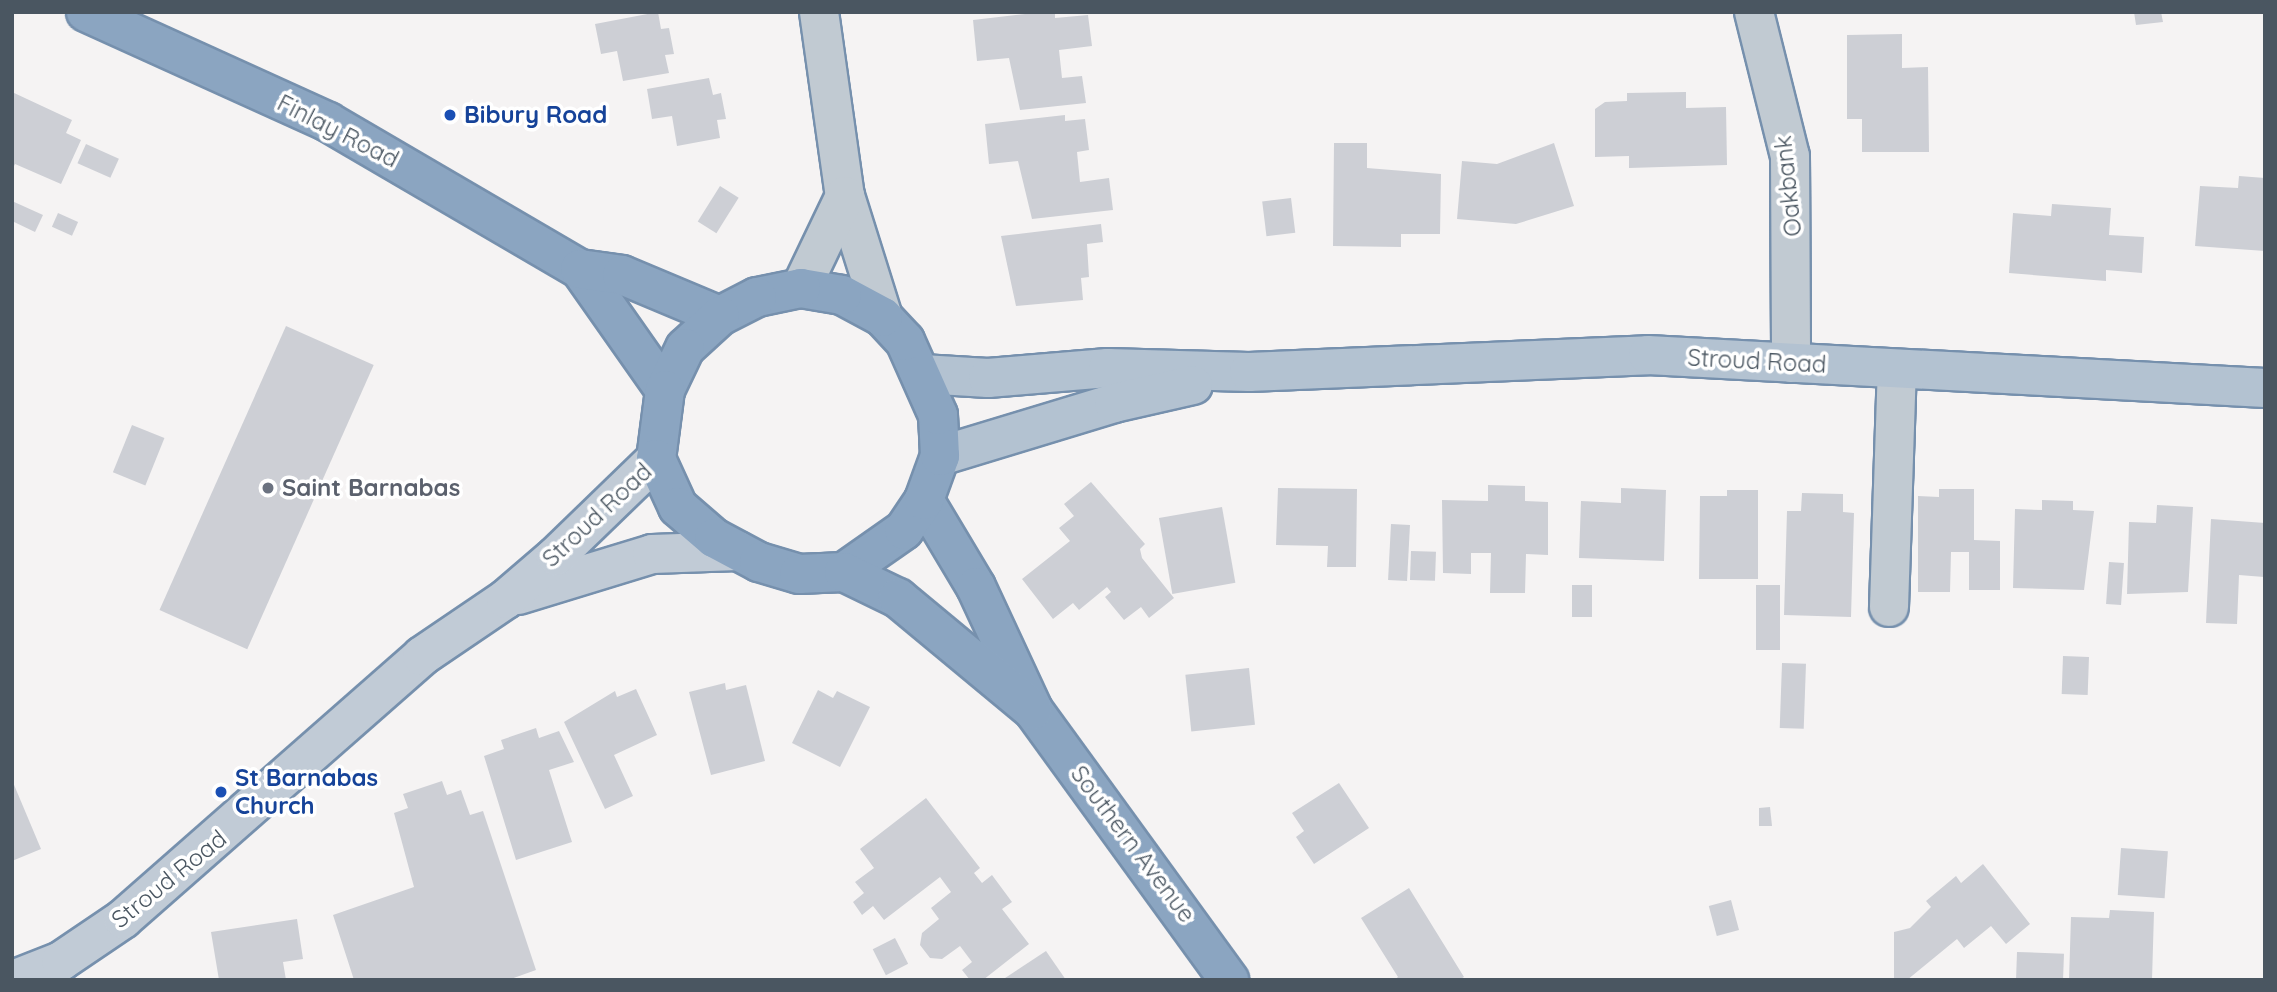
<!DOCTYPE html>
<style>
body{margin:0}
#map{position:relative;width:2277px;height:992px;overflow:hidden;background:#f5f3f3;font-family:Quicksand,sans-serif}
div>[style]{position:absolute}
.building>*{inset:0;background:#cdcfd5;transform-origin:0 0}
.roads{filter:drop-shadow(2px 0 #7690ad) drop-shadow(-2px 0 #7690ad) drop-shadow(0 2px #7690ad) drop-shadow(0 -2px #7690ad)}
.street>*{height:38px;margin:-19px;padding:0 19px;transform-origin:19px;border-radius:19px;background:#c1cad2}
.secondary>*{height:38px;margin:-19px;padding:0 19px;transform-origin:19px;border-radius:19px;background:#c1cbd6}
.primary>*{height:38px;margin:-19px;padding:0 19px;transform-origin:19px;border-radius:19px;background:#b3c2d1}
.highway>*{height:38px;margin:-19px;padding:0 19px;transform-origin:19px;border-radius:19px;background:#8ba5c1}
.dots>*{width:19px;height:19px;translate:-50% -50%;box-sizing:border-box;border:4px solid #fff;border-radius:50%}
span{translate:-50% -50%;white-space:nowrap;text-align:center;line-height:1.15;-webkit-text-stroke:7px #fff;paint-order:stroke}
.transit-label{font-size:24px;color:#164399;font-weight:700}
.left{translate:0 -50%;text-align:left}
.street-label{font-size:24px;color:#4a5661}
.worship-label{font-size:24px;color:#5b616d;font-weight:700}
.frame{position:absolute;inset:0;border:14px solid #4a5661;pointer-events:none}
</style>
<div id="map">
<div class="building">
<i style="clip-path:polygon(658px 12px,661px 29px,669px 28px,674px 54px,665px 55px,669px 73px,623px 81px,617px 51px,601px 54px,595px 24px)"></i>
<i style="clip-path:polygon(1043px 12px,1055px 12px,1055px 18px,1088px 15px,1092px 46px,1059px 50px,1062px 78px,1082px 76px,1086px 103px,1020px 110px,1009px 58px,977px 61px,973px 20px)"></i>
<i style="clip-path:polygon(2134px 12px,2161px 12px,2163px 22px,2136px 25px)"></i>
<i style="clip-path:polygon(1902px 34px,1902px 68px,1928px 67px,1929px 152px,1862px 152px,1862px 119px,1847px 119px,1847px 35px)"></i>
<i style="clip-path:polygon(709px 78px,713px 95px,721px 93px,726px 119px,717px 120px,720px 138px,677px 146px,672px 116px,652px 119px,647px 89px)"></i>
<i style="clip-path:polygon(12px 92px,72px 120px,66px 133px,81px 140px,61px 184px,15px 164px,12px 170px)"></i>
<i style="clip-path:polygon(1686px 92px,1686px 108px,1726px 107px,1727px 165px,1629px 168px,1629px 156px,1595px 157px,1595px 109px,1605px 102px,1627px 101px,1627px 93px)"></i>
<i style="clip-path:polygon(1065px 115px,1065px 121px,1085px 119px,1089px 150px,1077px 152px,1080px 182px,1109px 178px,1113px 210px,1032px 219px,1018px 161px,989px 164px,985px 124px)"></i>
<i style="clip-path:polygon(1334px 143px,1367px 143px,1367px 168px,1441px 174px,1440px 234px,1401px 234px,1401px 247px,1333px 246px)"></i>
<i style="clip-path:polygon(1554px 143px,1574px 206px,1516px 224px,1457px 219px,1462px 161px,1497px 164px)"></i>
<i style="left:86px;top:144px;width:36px;height:21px;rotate:24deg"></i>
<i style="clip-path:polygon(2239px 176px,2265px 178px,2265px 251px,2195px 246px,2200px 186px,2238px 188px)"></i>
<i style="left:720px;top:186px;width:22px;height:42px;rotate:32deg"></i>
<i style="left:1291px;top:198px;width:35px;height:29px;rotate:83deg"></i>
<i style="clip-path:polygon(12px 201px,43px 215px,35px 232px,12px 221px)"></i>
<i style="clip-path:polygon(2052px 204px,2111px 208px,2109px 235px,2144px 237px,2142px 273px,2106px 270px,2106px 281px,2009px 273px,2013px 213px,2051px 216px)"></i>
<i style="left:58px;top:213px;width:22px;height:15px;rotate:24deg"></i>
<i style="clip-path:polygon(1101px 224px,1103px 242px,1087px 244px,1089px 277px,1081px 278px,1083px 300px,1016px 306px,1001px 236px)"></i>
<i style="left:286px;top:326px;width:96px;height:311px;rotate:24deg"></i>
<i style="left:132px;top:425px;width:35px;height:51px;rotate:22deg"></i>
<i style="clip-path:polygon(1091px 482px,1145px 544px,1140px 549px,1142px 558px,1174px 598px,1149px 618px,1141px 607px,1124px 620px,1105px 597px,1111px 592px,1107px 587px,1079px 610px,1073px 603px,1053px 619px,1022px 579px,1070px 541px,1059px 528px,1074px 516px,1064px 504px)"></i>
<i style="clip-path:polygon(1488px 485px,1525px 486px,1525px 501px,1548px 502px,1548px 555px,1526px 554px,1525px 593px,1490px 593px,1491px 553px,1471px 553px,1471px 574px,1443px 573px,1442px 500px,1488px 501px)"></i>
<i style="clip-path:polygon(1278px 488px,1357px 489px,1356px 567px,1327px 567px,1328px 546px,1276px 545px)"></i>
<i style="clip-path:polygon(1621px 488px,1666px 490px,1664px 561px,1579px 558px,1581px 501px,1621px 503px)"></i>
<i style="clip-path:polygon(1939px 489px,1974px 489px,1974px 540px,2000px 541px,2000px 590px,1969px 590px,1969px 552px,1951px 552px,1950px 592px,1918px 592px,1918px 496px,1939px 497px)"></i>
<i style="clip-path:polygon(1727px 490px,1758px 490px,1758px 579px,1699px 579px,1700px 496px,1727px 496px)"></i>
<i style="clip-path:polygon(1802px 493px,1843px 494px,1843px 512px,1854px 513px,1851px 617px,1784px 615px,1787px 511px,1801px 511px)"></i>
<i style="clip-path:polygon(2042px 500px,2073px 501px,2073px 510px,2094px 511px,2084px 590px,2013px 588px,2015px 509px,2042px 510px)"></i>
<i style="clip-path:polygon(2157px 505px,2193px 507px,2188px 592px,2127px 594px,2129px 522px,2156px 523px)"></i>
<i style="left:1222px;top:507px;width:77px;height:64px;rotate:80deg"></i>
<i style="clip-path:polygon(2211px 519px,2265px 523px,2264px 577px,2239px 575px,2237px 624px,2206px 623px)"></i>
<i style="left:1391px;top:524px;width:19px;height:56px;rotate:3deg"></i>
<i style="left:1411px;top:551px;width:25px;height:29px;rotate:2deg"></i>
<i style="left:2109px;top:562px;width:15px;height:42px;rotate:4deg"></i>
<i style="left:1572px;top:585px;width:20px;height:32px"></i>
<i style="left:1756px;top:585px;width:24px;height:65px"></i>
<i style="left:2063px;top:656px;width:26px;height:38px;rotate:2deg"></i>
<i style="left:1782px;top:663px;width:24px;height:65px;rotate:2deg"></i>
<i style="left:1249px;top:668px;width:57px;height:64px;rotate:84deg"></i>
<i style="clip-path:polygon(725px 683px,726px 690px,746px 685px,765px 761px,711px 775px,689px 692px)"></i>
<i style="clip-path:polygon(636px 689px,657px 735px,614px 755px,633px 796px,605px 809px,564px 722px,615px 691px,617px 697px)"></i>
<i style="clip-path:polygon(818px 690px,833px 698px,837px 691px,870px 707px,840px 767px,792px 743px)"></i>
<i style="clip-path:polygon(536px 728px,539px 738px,559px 731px,574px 762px,549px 770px,572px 842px,516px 860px,484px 756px,504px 749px,501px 740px)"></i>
<i style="clip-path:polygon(12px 780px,41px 849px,12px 861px)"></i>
<i style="clip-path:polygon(442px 781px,447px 795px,461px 790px,470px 815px,483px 811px,536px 970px,508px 980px,354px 980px,333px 915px,414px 887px,394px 813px,408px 808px,403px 794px)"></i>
<i style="clip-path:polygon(1339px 783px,1369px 828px,1314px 864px,1296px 837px,1304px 831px,1292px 813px)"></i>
<i style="clip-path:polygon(926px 798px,980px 868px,974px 873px,982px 883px,992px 875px,1012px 902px,1002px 909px,1029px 944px,983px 980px,970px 980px,962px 970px,972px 962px,960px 946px,942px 959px,930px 958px,920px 945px,922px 933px,939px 919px,931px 908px,951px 892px,940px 877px,884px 920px,873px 906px,862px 915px,853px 902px,864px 893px,855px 882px,874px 868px,860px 849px)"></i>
<i style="clip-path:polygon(1770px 807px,1772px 826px,1759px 826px,1759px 808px)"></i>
<i style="left:2121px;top:848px;width:47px;height:47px;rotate:4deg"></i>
<i style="clip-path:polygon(1983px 864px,2030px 924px,2006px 944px,1991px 926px,1964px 948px,1957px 939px,1907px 980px,1894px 980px,1894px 932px,1910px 928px,1931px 907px,1926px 901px,1956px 876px,1961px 883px)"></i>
<i style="clip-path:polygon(1409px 888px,1464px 977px,1459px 980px,1394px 980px,1398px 977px,1361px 918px)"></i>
<i style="left:1731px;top:900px;width:31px;height:23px;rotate:75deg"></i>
<i style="clip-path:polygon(2110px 910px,2154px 912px,2152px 980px,2069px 980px,2071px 917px,2109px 918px)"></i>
<i style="clip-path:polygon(297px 919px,303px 959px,283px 962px,286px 980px,219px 980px,211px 932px)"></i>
<i style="left:895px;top:938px;width:29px;height:25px;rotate:63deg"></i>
<i style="clip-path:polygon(1046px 951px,1066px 980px,1002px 980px)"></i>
<i style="left:2017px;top:952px;width:47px;height:28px;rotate:2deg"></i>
</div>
<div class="roads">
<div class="street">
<i style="left:819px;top:12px;width:186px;rotate:82deg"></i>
<i style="left:845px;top:196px;width:127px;rotate:72.6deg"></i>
<i style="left:1754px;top:12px;width:148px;rotate:76deg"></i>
<i style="left:1790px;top:156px;width:207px;rotate:89.7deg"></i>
<i style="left:801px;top:288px;width:102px;rotate:-64.4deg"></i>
<i style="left:1889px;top:607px;width:237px;rotate:-88.1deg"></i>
</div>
<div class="secondary">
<i style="left:518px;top:595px;width:140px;rotate:-17deg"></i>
<i style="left:652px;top:554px;width:86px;rotate:-2deg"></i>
<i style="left:13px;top:980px;width:52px;rotate:-21.6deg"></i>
<i style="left:61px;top:961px;width:75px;rotate:-34.1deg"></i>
<i style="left:123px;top:919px;width:398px;rotate:-41.3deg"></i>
<i style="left:422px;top:656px;width:102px;rotate:-34.2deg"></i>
<i style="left:506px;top:599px;width:66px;rotate:-40.7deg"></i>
<i style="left:556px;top:556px;width:139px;rotate:-44.1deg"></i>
</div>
<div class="primary">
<i style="left:922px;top:374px;width:66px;rotate:3.5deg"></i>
<i style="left:988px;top:378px;width:120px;rotate:-4.8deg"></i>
<i style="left:1108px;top:368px;width:141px;rotate:1.6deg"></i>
<i style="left:1249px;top:372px;width:399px;rotate:-2.4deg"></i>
<i style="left:1648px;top:355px;width:618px;rotate:3.06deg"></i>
<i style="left:940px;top:456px;width:182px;rotate:-16.9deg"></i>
<i style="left:1114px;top:403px;width:81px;rotate:-12.8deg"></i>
</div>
<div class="highway">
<i style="left:86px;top:12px;width:266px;rotate:24.4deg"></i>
<i style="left:328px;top:122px;width:292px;rotate:30.3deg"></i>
<i style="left:580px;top:269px;width:148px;rotate:54.9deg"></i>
<i style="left:580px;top:269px;width:42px;rotate:8.1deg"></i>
<i style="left:622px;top:275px;width:106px;rotate:22.7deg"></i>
<i style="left:924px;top:500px;width:101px;rotate:59.1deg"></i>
<i style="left:976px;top:587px;width:136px;rotate:65.1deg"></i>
<i style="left:1033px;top:710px;width:334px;rotate:54deg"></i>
<i style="left:844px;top:572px;width:73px;rotate:-35deg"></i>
<i style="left:904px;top:530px;width:36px;rotate:-56deg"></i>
<i style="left:924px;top:500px;width:47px;rotate:-70deg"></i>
<i style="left:940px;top:456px;width:41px;rotate:-92.8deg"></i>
<i style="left:938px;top:415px;width:81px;rotate:-114deg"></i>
<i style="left:905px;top:341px;width:33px;rotate:-133deg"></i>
<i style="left:883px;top:317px;width:47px;rotate:-151.8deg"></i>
<i style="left:842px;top:295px;width:42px;rotate:-170.3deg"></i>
<i style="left:801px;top:288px;width:45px;rotate:168.4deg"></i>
<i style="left:757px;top:297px;width:42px;rotate:152.8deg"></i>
<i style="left:720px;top:316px;width:47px;rotate:137.6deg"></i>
<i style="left:685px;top:348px;width:47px;rotate:115.5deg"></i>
<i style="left:665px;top:390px;width:70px;rotate:97.4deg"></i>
<i style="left:656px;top:459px;width:53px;rotate:65.4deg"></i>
<i style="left:678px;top:507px;width:48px;rotate:40.7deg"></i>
<i style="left:714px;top:538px;width:51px;rotate:28.1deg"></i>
<i style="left:759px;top:562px;width:42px;rotate:16.7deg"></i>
<i style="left:799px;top:574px;width:45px;rotate:-2.5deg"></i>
<i style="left:844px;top:572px;width:60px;rotate:25.7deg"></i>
<i style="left:898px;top:598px;width:175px;rotate:39.7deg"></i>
</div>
</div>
<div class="dots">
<i style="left:450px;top:115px;background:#1a4fb4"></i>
<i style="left:268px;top:488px;background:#6b7280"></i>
<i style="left:221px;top:792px;background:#1a4fb4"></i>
</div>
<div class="transit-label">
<span class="left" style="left:464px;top:115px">Bibury Road</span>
<span class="left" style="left:235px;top:792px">St Barnabas<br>Church</span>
</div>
<div class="street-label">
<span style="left:338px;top:131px;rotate:27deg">Finlay Road</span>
<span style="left:1788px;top:186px;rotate:-96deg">Oakbank</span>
<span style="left:1757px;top:361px;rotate:3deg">Stroud Road</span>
<span style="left:597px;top:515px;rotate:-43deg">Stroud Road</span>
<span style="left:1133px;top:844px;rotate:53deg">Southern Avenue</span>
<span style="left:169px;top:879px;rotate:-39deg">Stroud Road</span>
</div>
<div class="worship-label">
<span class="left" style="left:282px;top:488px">Saint Barnabas</span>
</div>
<div class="frame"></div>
</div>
